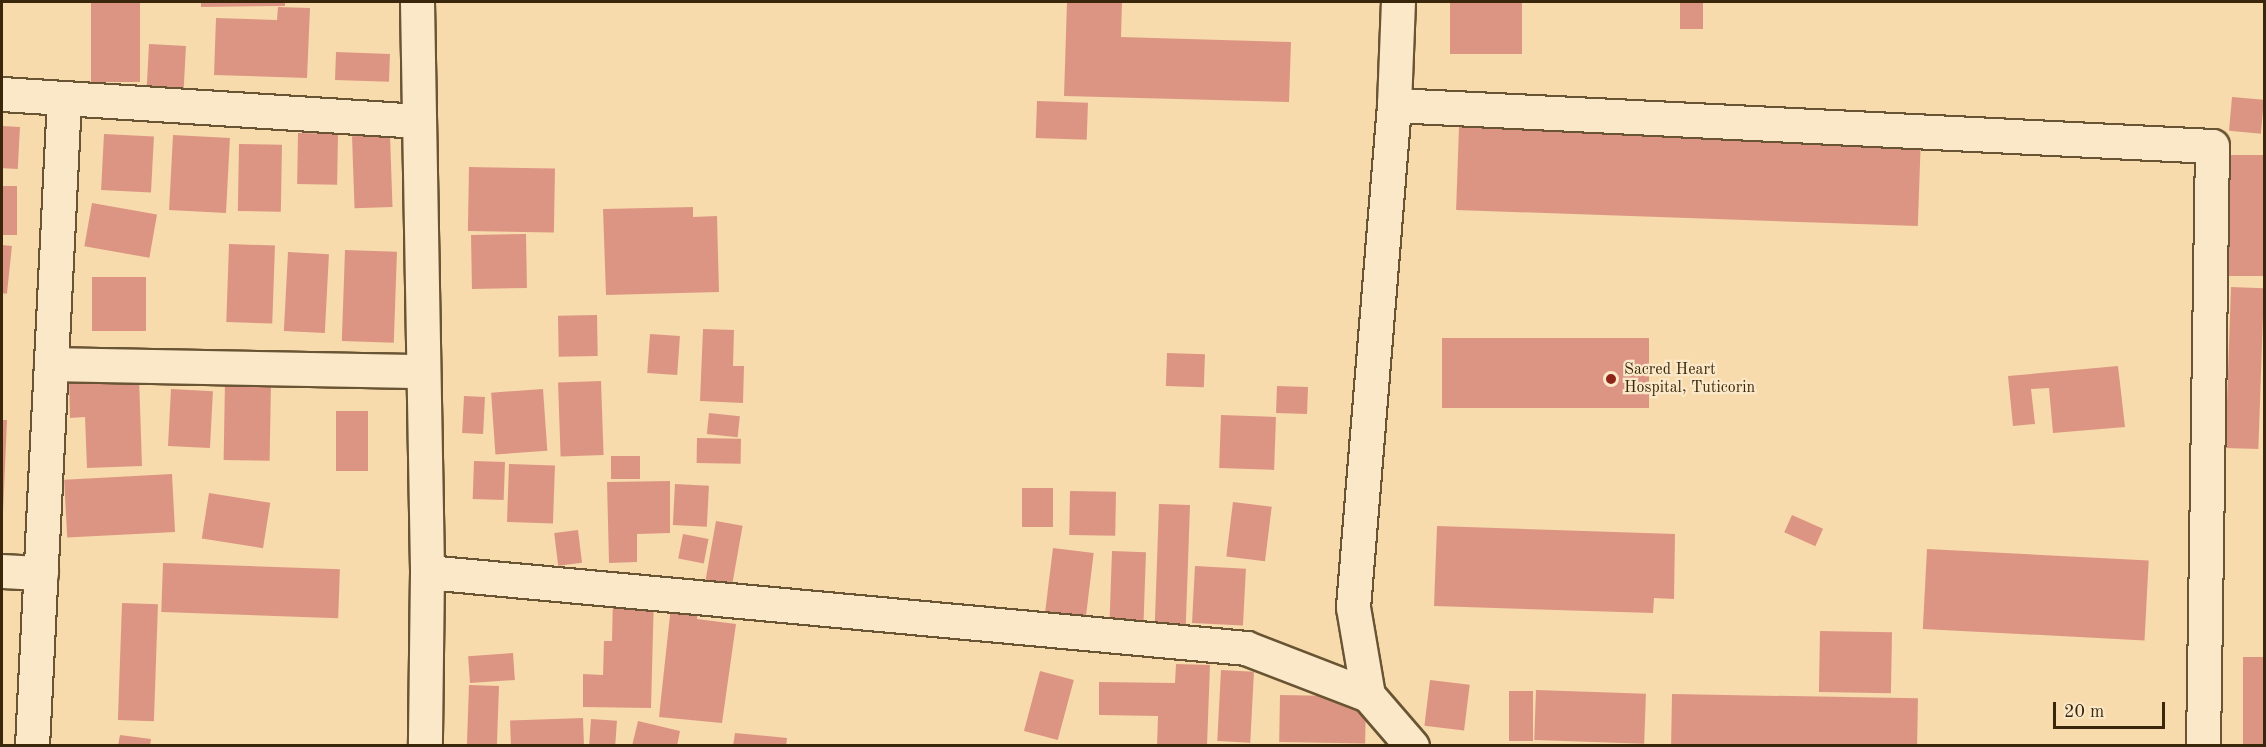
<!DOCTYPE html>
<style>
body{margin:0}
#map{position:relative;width:2266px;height:747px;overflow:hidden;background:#f7dbac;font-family:"Old Standard TT",serif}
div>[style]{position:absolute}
.building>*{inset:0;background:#dd9583;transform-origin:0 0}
.roads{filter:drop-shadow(2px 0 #695433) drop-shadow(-2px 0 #695433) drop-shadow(0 2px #695433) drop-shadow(0 -2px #695433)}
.street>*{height:33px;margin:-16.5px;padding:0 16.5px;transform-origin:16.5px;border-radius:16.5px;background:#fae8c9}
.secondary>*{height:33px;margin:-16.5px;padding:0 16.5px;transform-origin:16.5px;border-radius:16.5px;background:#fae8c9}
.dots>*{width:16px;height:16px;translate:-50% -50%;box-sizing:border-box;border:3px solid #fae8c9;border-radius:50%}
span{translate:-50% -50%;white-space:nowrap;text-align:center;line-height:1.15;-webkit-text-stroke:4.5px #fae8c9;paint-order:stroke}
.poi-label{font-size:16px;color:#3a270b}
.left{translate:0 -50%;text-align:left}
.frame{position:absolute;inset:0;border:3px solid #3a270b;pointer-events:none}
.scale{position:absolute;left:2053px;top:702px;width:112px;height:27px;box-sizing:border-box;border:3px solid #3a270b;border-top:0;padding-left:8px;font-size:18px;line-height:21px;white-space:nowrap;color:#3a270b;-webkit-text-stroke:4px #fae8c9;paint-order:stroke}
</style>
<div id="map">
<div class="building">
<i style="left:91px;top:2px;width:49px;height:80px"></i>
<i style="clip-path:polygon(201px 2px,285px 2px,285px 6px,201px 7px)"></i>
<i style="clip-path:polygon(1067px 2px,1122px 2px,1121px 37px,1291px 42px,1289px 102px,1064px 96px)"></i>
<i style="left:1450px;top:2px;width:72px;height:52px"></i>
<i style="left:1680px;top:2px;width:23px;height:27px"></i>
<i style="clip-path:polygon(278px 7px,310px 8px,307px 78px,214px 75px,216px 18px,277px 20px)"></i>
<i style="left:149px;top:44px;width:37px;height:46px;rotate:3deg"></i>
<i style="left:336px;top:52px;width:54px;height:28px;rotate:2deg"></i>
<i style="left:2232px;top:97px;width:32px;height:34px;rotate:5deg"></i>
<i style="left:1037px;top:101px;width:51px;height:37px;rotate:2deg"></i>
<i style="left:2px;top:126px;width:18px;height:42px;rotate:3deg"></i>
<i style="left:1459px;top:127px;width:462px;height:83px;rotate:2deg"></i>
<i style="left:298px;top:133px;width:40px;height:51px;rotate:1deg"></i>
<i style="left:104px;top:134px;width:50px;height:56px;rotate:3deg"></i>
<i style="left:173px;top:135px;width:57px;height:75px;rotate:3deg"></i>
<i style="left:390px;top:135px;width:72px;height:38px;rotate:88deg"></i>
<i style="left:239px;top:144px;width:43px;height:67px;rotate:1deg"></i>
<i style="left:2229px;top:155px;width:35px;height:121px"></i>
<i style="left:469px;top:167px;width:86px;height:64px;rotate:1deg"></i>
<i style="left:2px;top:186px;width:15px;height:49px"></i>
<i style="left:92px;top:203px;width:66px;height:44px;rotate:10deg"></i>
<i style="clip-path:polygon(693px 207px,693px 217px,717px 216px,719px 292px,606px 295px,603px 209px)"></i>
<i style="left:526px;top:234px;width:54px;height:55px;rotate:89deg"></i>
<i style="left:229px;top:244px;width:46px;height:78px;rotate:2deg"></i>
<i style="left:2px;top:245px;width:10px;height:48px;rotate:6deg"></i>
<i style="left:345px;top:250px;width:52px;height:91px;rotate:2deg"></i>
<i style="left:288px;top:252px;width:41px;height:79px;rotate:3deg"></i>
<i style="left:92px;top:277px;width:54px;height:54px"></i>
<i style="left:2231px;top:287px;width:33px;height:161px;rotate:2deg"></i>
<i style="left:597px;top:315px;width:41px;height:39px;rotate:89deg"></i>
<i style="clip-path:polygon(703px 329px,734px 330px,733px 366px,744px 366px,743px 403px,700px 401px)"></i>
<i style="left:650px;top:334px;width:30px;height:39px;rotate:4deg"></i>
<i style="left:1442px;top:338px;width:207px;height:70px"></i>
<i style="left:1167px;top:353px;width:38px;height:33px;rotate:2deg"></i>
<i style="clip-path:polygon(2118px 366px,2125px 427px,2053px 433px,2049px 388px,2031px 389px,2035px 424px,2013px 426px,2008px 376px)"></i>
<i style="clip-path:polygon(139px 377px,142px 466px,87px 468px,85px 417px,70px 418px,69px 379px)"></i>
<i style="left:225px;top:381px;width:46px;height:79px;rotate:1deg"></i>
<i style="left:601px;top:381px;width:74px;height:43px;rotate:88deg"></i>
<i style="left:1277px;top:386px;width:31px;height:27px;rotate:2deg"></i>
<i style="left:171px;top:389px;width:42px;height:57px;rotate:3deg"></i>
<i style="left:543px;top:389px;width:62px;height:52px;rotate:86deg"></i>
<i style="left:464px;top:396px;width:21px;height:37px;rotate:3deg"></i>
<i style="left:336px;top:411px;width:32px;height:60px"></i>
<i style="left:709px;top:413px;width:31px;height:21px;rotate:6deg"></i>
<i style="left:1221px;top:415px;width:55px;height:53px;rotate:2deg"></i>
<i style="clip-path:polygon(2px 420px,7px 420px,3px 513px,2px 512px)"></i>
<i style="left:697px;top:438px;width:44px;height:25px;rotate:1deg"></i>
<i style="left:611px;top:456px;width:29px;height:23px"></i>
<i style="left:474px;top:461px;width:31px;height:38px;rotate:2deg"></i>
<i style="left:509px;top:464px;width:46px;height:58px;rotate:2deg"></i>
<i style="left:172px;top:474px;width:58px;height:108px;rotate:87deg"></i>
<i style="clip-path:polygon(670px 481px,670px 533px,637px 534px,637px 562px,609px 563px,607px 482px)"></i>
<i style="left:675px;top:484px;width:34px;height:41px;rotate:3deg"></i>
<i style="left:1022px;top:488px;width:31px;height:39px"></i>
<i style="left:1070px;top:491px;width:46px;height:44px;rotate:1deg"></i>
<i style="left:209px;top:493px;width:62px;height:46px;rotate:9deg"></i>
<i style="left:1233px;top:502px;width:39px;height:55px;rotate:7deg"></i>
<i style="left:1159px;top:504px;width:31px;height:126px;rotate:2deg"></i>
<i style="left:1792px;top:515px;width:34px;height:19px;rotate:24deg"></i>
<i style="left:716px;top:521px;width:27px;height:61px;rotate:10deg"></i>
<i style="clip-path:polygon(1437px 526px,1675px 534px,1674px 599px,1654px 598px,1653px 613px,1434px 606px)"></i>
<i style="left:578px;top:530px;width:33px;height:24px;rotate:83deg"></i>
<i style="left:683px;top:534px;width:26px;height:25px;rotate:11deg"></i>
<i style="left:1053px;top:548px;width:41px;height:68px;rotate:7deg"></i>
<i style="left:1927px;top:549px;width:222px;height:80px;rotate:3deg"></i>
<i style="left:1112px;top:551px;width:34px;height:76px;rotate:2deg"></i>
<i style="left:163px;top:563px;width:177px;height:49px;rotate:2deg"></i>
<i style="left:1195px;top:566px;width:51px;height:57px;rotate:3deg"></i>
<i style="clip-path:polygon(613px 593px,654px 594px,651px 708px,583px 707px,583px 674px,603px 675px,604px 641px,612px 641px)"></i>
<i style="left:122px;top:603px;width:36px;height:117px;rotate:2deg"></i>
<i style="clip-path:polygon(671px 606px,698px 609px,697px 619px,736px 624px,722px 723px,659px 717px)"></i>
<i style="left:1820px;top:631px;width:72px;height:61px;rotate:1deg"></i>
<i style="left:513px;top:653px;width:27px;height:45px;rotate:86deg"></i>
<i style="left:2243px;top:657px;width:21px;height:89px"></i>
<i style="clip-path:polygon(1176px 664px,1210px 665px,1207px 746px,1157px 746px,1158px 716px,1099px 715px,1099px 682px,1175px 683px)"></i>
<i style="left:1221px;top:670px;width:33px;height:71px;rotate:3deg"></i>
<i style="left:1040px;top:671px;width:35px;height:62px;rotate:15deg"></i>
<i style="left:1430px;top:680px;width:40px;height:46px;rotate:7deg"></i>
<i style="left:469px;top:685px;width:30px;height:61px;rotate:2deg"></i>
<i style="left:1536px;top:690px;width:110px;height:50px;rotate:2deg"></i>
<i style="left:1509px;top:691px;width:24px;height:50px"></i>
<i style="left:1672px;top:694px;width:246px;height:52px;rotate:1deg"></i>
<i style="left:1280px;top:695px;width:86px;height:47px;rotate:1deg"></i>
<i style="left:583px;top:718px;width:28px;height:73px;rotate:88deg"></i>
<i style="left:591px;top:719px;width:26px;height:27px;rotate:4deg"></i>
<i style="clip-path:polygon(638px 721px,680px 731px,677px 746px,632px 746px)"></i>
<i style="clip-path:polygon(735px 733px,787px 738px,786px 746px,733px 746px)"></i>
<i style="clip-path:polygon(120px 735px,151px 739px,150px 746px,118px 746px)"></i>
</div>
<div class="roads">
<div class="street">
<i style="left:2px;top:94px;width:417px;rotate:3.7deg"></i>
<i style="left:1394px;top:105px;width:103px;rotate:-87.8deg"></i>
<i style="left:51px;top:364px;width:372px;rotate:1.1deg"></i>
<i style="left:2px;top:571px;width:39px;rotate:3deg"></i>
<i style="left:427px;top:572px;width:823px;rotate:5.3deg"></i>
<i style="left:1246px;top:648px;width:131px;rotate:21.1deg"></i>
<i style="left:32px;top:746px;width:649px;rotate:-87.17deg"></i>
<i style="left:1412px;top:746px;width:67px;rotate:-130.8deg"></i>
<i style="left:1368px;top:695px;width:89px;rotate:-99.7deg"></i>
<i style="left:1353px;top:607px;width:504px;rotate:-85.33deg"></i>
<i style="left:1394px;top:105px;width:819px;rotate:2.87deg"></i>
<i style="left:2212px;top:146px;width:600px;rotate:90.86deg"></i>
</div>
<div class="secondary">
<i style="left:417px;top:2px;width:570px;rotate:88.99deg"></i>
<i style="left:427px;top:572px;width:174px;rotate:90.7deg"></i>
</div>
</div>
<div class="dots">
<i style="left:1611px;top:379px;background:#8f2418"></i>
</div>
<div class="poi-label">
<span class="left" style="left:1624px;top:379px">Sacred Heart<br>Hospital, Tuticorin</span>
</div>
<div class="frame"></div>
<div class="scale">20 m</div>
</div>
